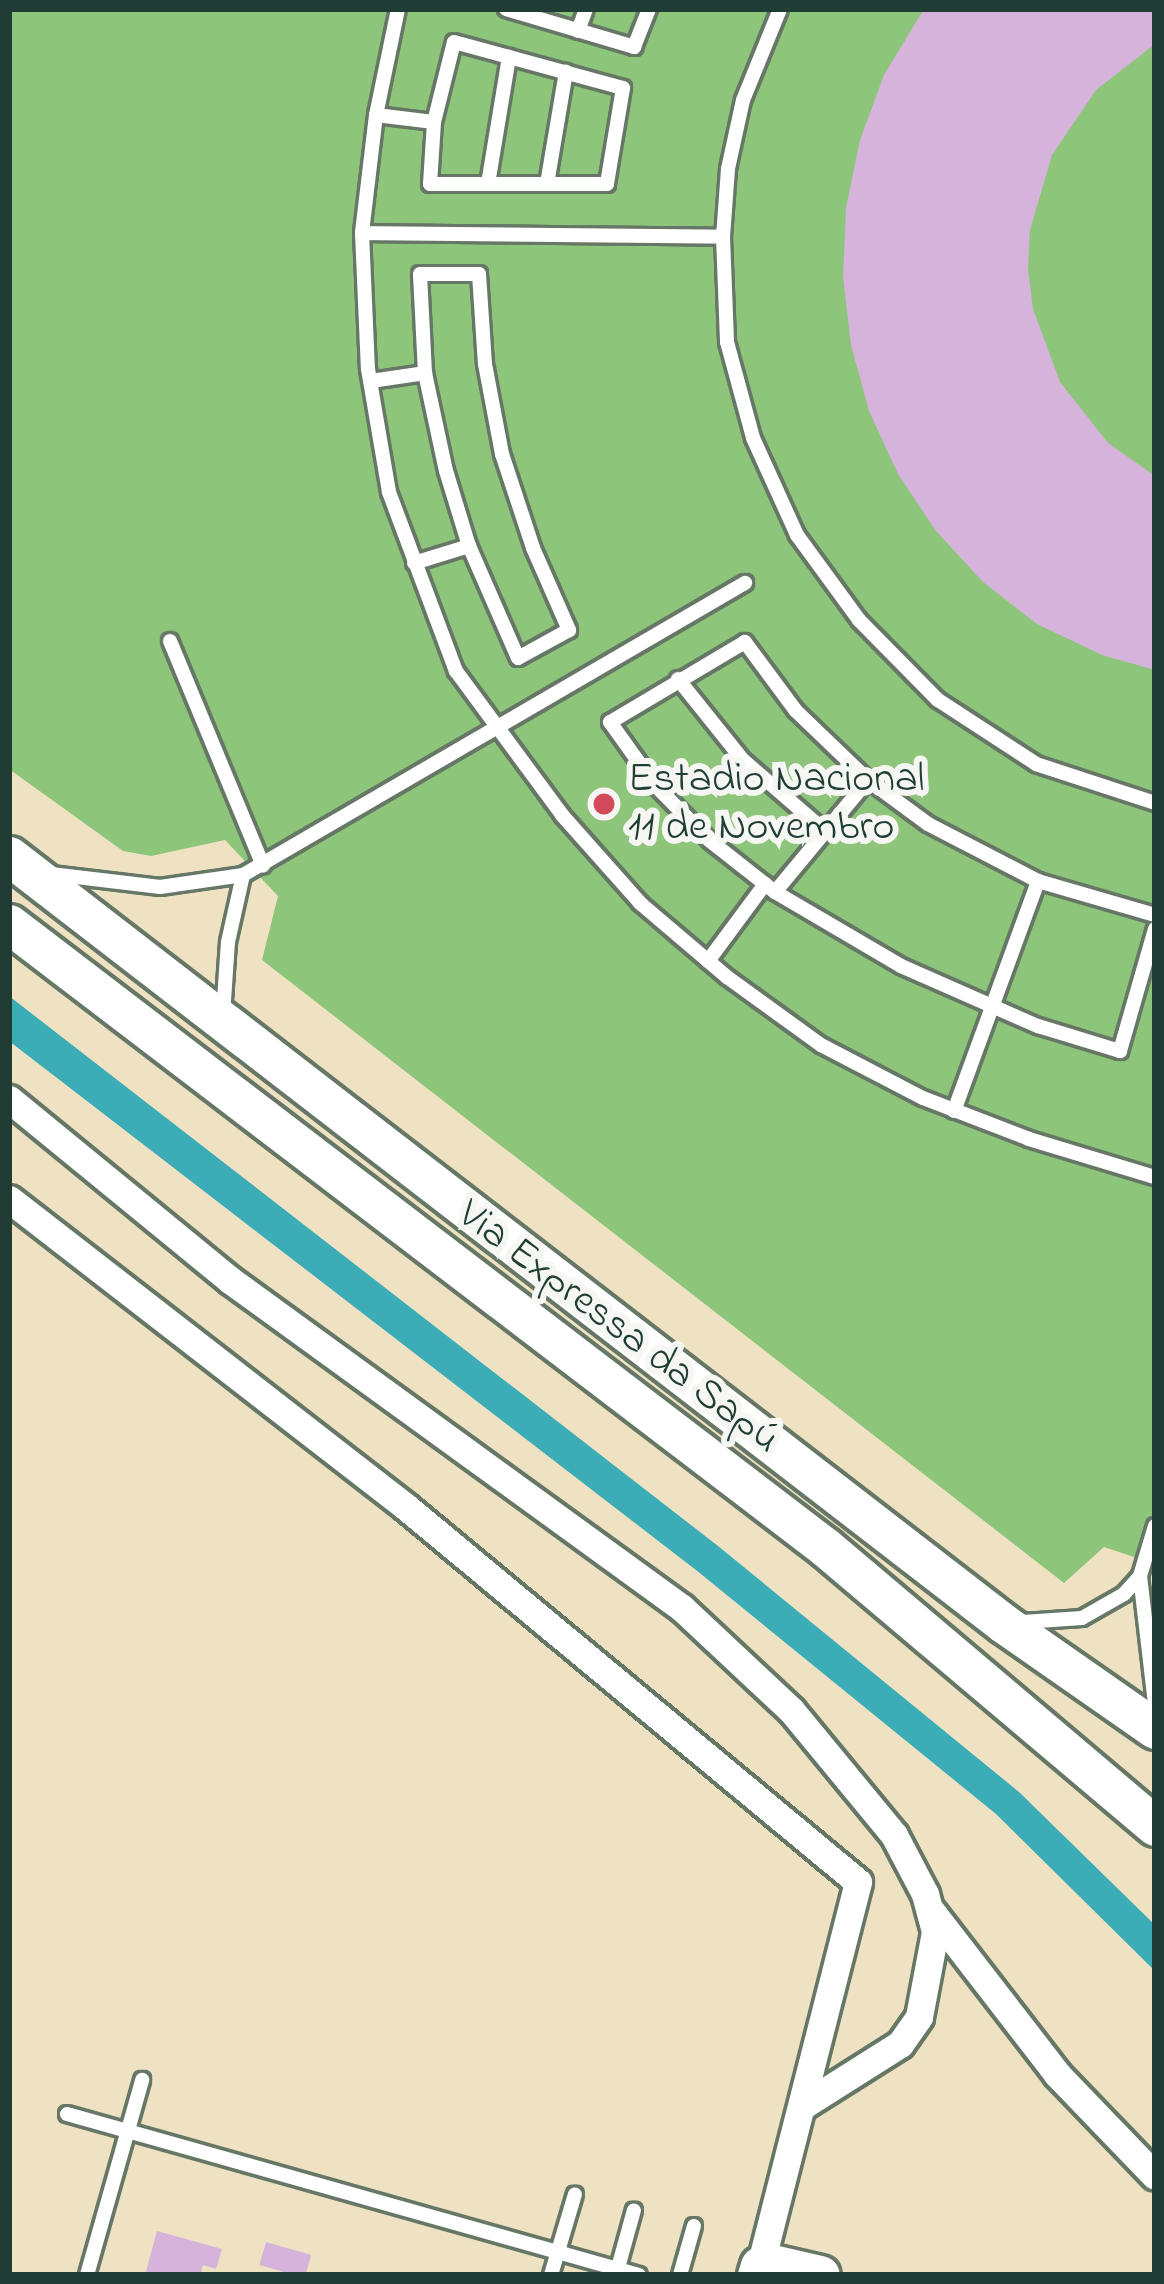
<!DOCTYPE html>
<meta charset="utf-8">
<style>
body{margin:0}
#map{position:relative;width:1164px;height:2284px;overflow:hidden;background:#eee2c3;font-family:"Indie Flower",sans-serif}
div>[style]{position:absolute}
.green>*{inset:0;background:#8dc67a}
.water>*{inset:0;background:#3cacb7}
.building>*{inset:0;background:#d5b3da;transform-origin:0 0}
.roads{filter:drop-shadow(3px 0 #677766) drop-shadow(-3px 0 #677766) drop-shadow(0 3px #677766) drop-shadow(0 -3px #677766)}
.lane>*{height:14px;margin:-7px;padding:0 7px;transform-origin:7px;border-radius:7px;background:#fff}
.street>*{height:27px;margin:-13.5px;padding:0 13.5px;transform-origin:13.5px;border-radius:13.5px;background:#fff}
.secondary>*{height:39px;margin:-19.5px;padding:0 19.5px;transform-origin:19.5px;border-radius:19.5px;background:#fff}
.dots>*{width:33px;height:33px;translate:-50% -50%;box-sizing:border-box;border:6px solid #f6f6f2;border-radius:50%}
span{translate:-50% -50%;white-space:nowrap;text-align:center;line-height:1.15;-webkit-text-stroke:12px #f6f6f2;paint-order:stroke}
.poi-label{font-size:42px;color:#1f3d34}
.left{translate:0 -50%;text-align:left}
.street-label{font-size:42px;color:#1f3d34}
.frame{position:absolute;inset:0;border:12px solid #1f3d34;pointer-events:none}
</style>
<div id="map">
<div class="green">
<i style="clip-path:polygon(9px 9px,1155px 9px,1155px 1564px,1104px 1547px,1064px 1583px,262px 960px,278px 896px,225px 840px,151px 856px,123px 851px,9px 769px)"></i>
</div>
<div class="water">
<i style="clip-path:polygon(9px 996px,718px 1546px,1019px 1792px,1155px 1925px,1155px 1971px,996px 1814px,696px 1570px,9px 1041px)"></i>
</div>
<div class="building">
<i style="clip-path:polygon(924px 9px,1155px 9px,1155px 44px,1096px 90px,1052px 155px,1030px 230px,1028px 269px,1033px 309px,1060px 382px,1108px 443px,1155px 476px,1155px 670px,1102px 655px,1037px 624px,983px 582px,936px 531px,898px 474px,869px 411px,851px 345px,843px 277px,846px 208px,860px 140px,884px 75px)"></i>
<i style="clip-path:polygon(157px 2231px,222px 2249px,216px 2269px,203px 2265px,200px 2275px,145px 2275px)"></i>
<i style="left:266px;top:2242px;width:47px;height:24px;rotate:16deg"></i>
</div>
<div class="roads">
<div class="lane">
<i style="left:398px;top:9px;width:108px;rotate:101.7deg"></i>
<i style="left:376px;top:115px;width:119px;rotate:96.8deg"></i>
<i style="left:362px;top:233px;width:136px;rotate:87.5deg"></i>
<i style="left:368px;top:369px;width:125px;rotate:80.3deg"></i>
<i style="left:389px;top:492px;width:191px;rotate:69.5deg"></i>
<i style="left:456px;top:671px;width:179px;rotate:53.6deg"></i>
<i style="left:562px;top:815px;width:118px;rotate:48.4deg"></i>
<i style="left:640px;top:903px;width:114px;rotate:40.4deg"></i>
<i style="left:727px;top:977px;width:116px;rotate:35.9deg"></i>
<i style="left:821px;top:1045px;width:115px;rotate:27.5deg"></i>
<i style="left:923px;top:1098px;width:114px;rotate:21.1deg"></i>
<i style="left:1029px;top:1139px;width:132px;rotate:16.8deg"></i>
<i style="left:506px;top:9px;width:134px;rotate:16.5deg"></i>
<i style="left:634px;top:47px;width:41px;rotate:-68.5deg"></i>
<i style="left:780px;top:9px;width:98px;rotate:112.1deg"></i>
<i style="left:743px;top:100px;width:71px;rotate:102.3deg"></i>
<i style="left:728px;top:169px;width:68px;rotate:94.2deg"></i>
<i style="left:723px;top:237px;width:105px;rotate:87.8deg"></i>
<i style="left:727px;top:342px;width:99px;rotate:74.8deg"></i>
<i style="left:753px;top:438px;width:107px;rotate:65.6deg"></i>
<i style="left:797px;top:535px;width:105px;rotate:53.9deg"></i>
<i style="left:859px;top:620px;width:112px;rotate:45.4deg"></i>
<i style="left:938px;top:700px;width:117px;rotate:33.1deg"></i>
<i style="left:1036px;top:764px;width:125px;rotate:18.1deg"></i>
<i style="left:578px;top:31px;width:23px;rotate:-70deg"></i>
<i style="left:454px;top:42px;width:175px;rotate:15.2deg"></i>
<i style="left:623px;top:88px;width:97px;rotate:99.5deg"></i>
<i style="left:607px;top:184px;width:177px;rotate:180deg"></i>
<i style="left:430px;top:184px;width:62px;rotate:-86.3deg"></i>
<i style="left:434px;top:122px;width:82px;rotate:-76deg"></i>
<i style="left:376px;top:115px;width:58px;rotate:6.9deg"></i>
<i style="left:488px;top:184px;width:129px;rotate:-80.6deg"></i>
<i style="left:547px;top:184px;width:114px;rotate:-80.4deg"></i>
<i style="left:362px;top:233px;width:361px;rotate:0.6deg"></i>
<i style="left:420px;top:274px;width:59px"></i>
<i style="left:479px;top:274px;width:90px;rotate:86.2deg"></i>
<i style="left:485px;top:364px;width:92px;rotate:79.3deg"></i>
<i style="left:502px;top:454px;width:99px;rotate:71.7deg"></i>
<i style="left:533px;top:548px;width:90px;rotate:66.3deg"></i>
<i style="left:569px;top:630px;width:58px;rotate:151.2deg"></i>
<i style="left:518px;top:658px;width:122px;rotate:-113.6deg"></i>
<i style="left:469px;top:546px;width:78px;rotate:-107deg"></i>
<i style="left:446px;top:471px;width:100px;rotate:-102.1deg"></i>
<i style="left:425px;top:373px;width:99px;rotate:-92.9deg"></i>
<i style="left:371px;top:381px;width:55px;rotate:-8.4deg"></i>
<i style="left:414px;top:563px;width:58px;rotate:-17.2deg"></i>
<i style="left:170px;top:641px;width:243px;rotate:67.5deg"></i>
<i style="left:678px;top:679px;width:104px;rotate:51.3deg"></i>
<i style="left:743px;top:760px;width:108px;rotate:40.9deg"></i>
<i style="left:51px;top:874px;width:110px;rotate:6.8deg"></i>
<i style="left:160px;top:887px;width:84px;rotate:-8.2deg"></i>
<i style="left:243px;top:875px;width:581px;rotate:-30.19deg"></i>
<i style="left:775px;top:892px;width:146px;rotate:-50.3deg"></i>
<i style="left:1155px;top:915px;width:122px;rotate:-163.8deg"></i>
<i style="left:1038px;top:881px;width:124px;rotate:-152.6deg"></i>
<i style="left:928px;top:824px;width:74px;rotate:-143.7deg"></i>
<i style="left:868px;top:780px;width:100px;rotate:-136.2deg"></i>
<i style="left:796px;top:711px;width:86px;rotate:-126.5deg"></i>
<i style="left:745px;top:642px;width:157px;rotate:149.3deg"></i>
<i style="left:610px;top:722px;width:77px;rotate:54.5deg"></i>
<i style="left:655px;top:785px;width:77px;rotate:45.5deg"></i>
<i style="left:709px;top:840px;width:84px;rotate:38.2deg"></i>
<i style="left:775px;top:892px;width:146px;rotate:30.4deg"></i>
<i style="left:901px;top:966px;width:150px;rotate:23.7deg"></i>
<i style="left:1038px;top:1026px;width:86px;rotate:17deg"></i>
<i style="left:1120px;top:1051px;width:127px;rotate:-74deg"></i>
<i style="left:708px;top:961px;width:96px;rotate:-53.5deg"></i>
<i style="left:223px;top:1015px;width:73px;rotate:-86.1deg"></i>
<i style="left:228px;top:942px;width:69px;rotate:-77.4deg"></i>
<i style="left:954px;top:1111px;width:245px;rotate:-69.9deg"></i>
<i style="left:1155px;top:1526px;width:52px;rotate:106.7deg"></i>
<i style="left:1140px;top:1576px;width:129px;rotate:83.3deg"></i>
<i style="left:1023px;top:1622px;width:59px;rotate:-3.9deg"></i>
<i style="left:1082px;top:1618px;width:48px;rotate:-29.7deg"></i>
<i style="left:1124px;top:1594px;width:24px;rotate:-48deg"></i>
<i style="left:67px;top:2114px;width:594px;rotate:15.72deg"></i>
<i style="left:87px;top:2275px;width:203px;rotate:-74.2deg"></i>
<i style="left:551px;top:2275px;width:84px;rotate:-73.5deg"></i>
<i style="left:616px;top:2275px;width:67px;rotate:-74.5deg"></i>
<i style="left:680px;top:2275px;width:51px;rotate:-74.1deg"></i>
</div>
<div class="street">
<i style="left:9px;top:1099px;width:286px;rotate:39.3deg"></i>
<i style="left:230px;top:1280px;width:558px;rotate:35.97deg"></i>
<i style="left:682px;top:1608px;width:149px;rotate:43.1deg"></i>
<i style="left:791px;top:1710px;width:162px;rotate:50.5deg"></i>
<i style="left:894px;top:1835px;width:67px;rotate:62.3deg"></i>
<i style="left:925px;top:1894px;width:39px;rotate:75deg"></i>
<i style="left:935px;top:1932px;width:86px;rotate:100.7deg"></i>
<i style="left:919px;top:2017px;width:33px;rotate:125deg"></i>
<i style="left:900px;top:2044px;width:116px;rotate:147.7deg"></i>
<i style="left:9px;top:1199px;width:502px;rotate:37.8deg"></i>
<i style="left:406px;top:1507px;width:587px;rotate:39.68deg"></i>
<i style="left:858px;top:1882px;width:396px;rotate:104.3deg"></i>
<i style="left:932px;top:1912px;width:205px;rotate:52.3deg"></i>
<i style="left:1057px;top:2074px;width:141px;rotate:46.1deg"></i>
</div>
<div class="secondary">
<i style="left:9px;top:856px;width:1256px;rotate:37.65deg"></i>
<i style="left:1003px;top:1623px;width:185px;rotate:34.9deg"></i>
<i style="left:9px;top:924px;width:1027px;rotate:37.36deg"></i>
<i style="left:825px;top:1547px;width:432px;rotate:40.2deg"></i>
<i style="left:757px;top:2275px;width:9px;rotate:-72deg"></i>
<i style="left:760px;top:2266px;width:12px;rotate:-9deg"></i>
<i style="left:772px;top:2264px;width:49px;rotate:12.9deg"></i>
</div>
</div>
<div class="dots">
<i style="left:604px;top:804px;background:#d1495b"></i>
</div>
<div class="poi-label">
<span class="left" style="left:628px;top:804px">Estadio Nacional<br>11 de Novembro</span>
</div>
<div class="street-label">
<span style="left:618px;top:1328px;rotate:37deg">Via Expressa da Sapú</span>
</div>
<div class="frame"></div>
</div>
